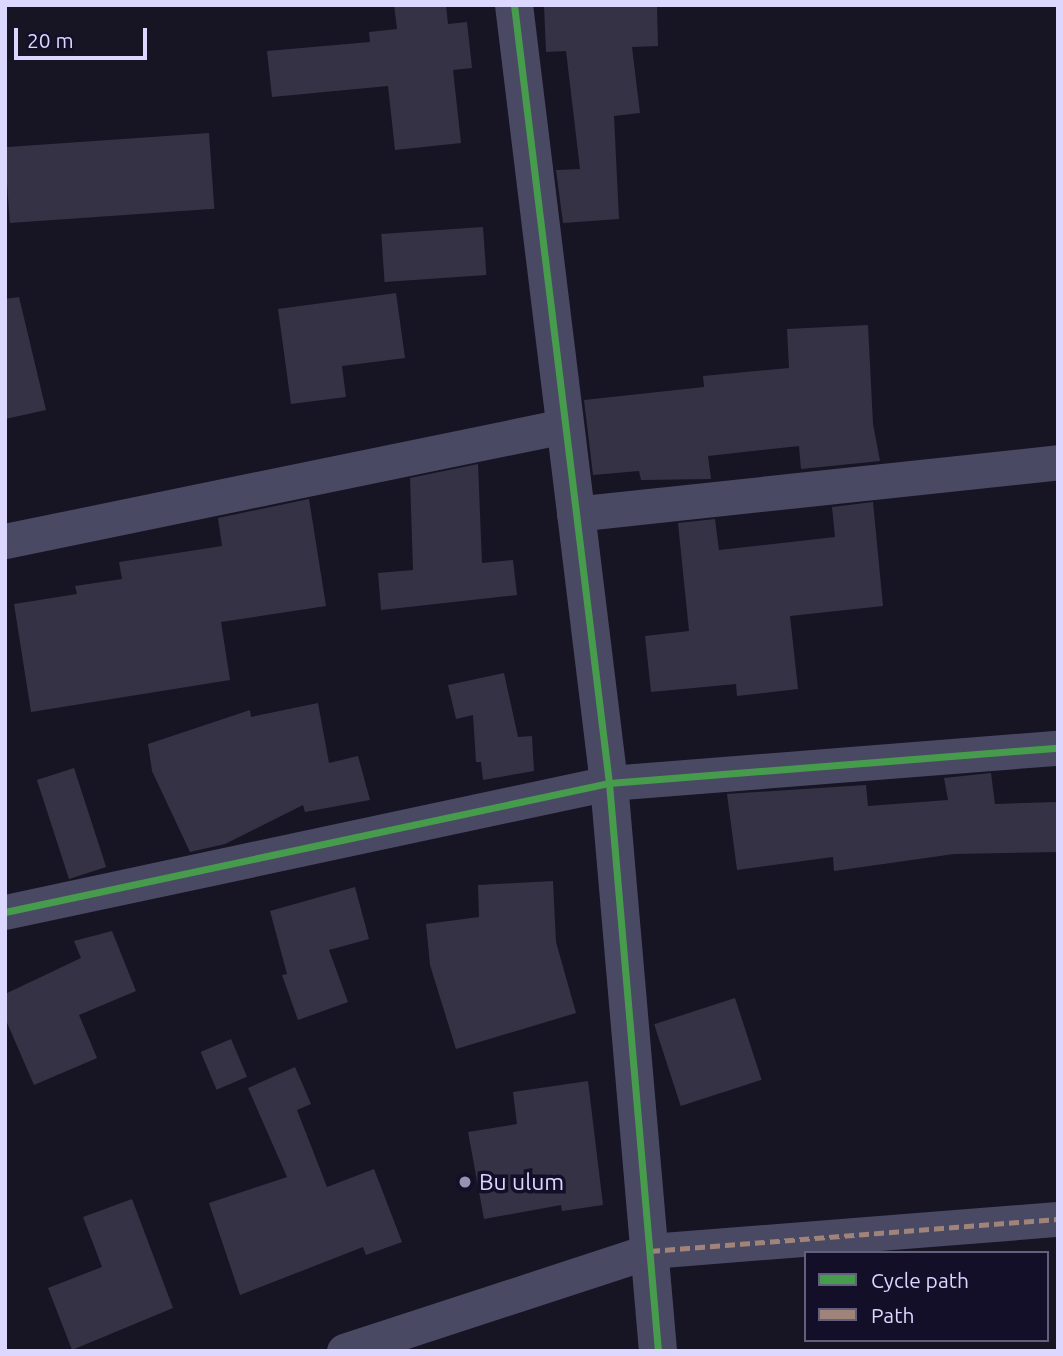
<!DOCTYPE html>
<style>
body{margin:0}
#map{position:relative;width:1063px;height:1356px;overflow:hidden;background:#171523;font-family:Ubuntu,sans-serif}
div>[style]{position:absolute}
.building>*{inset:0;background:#353245;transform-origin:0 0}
.minor>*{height:35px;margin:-17.5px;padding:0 17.5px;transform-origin:17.5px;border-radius:17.5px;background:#4a4964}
.tertiary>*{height:38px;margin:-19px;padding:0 19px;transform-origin:19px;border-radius:19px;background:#4a4964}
.quiet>*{height:5px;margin-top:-2.5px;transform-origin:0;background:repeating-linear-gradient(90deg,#a18479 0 10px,transparent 0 15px)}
.cycleway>*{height:7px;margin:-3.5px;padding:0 3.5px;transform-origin:3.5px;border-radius:3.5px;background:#469c4c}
.dots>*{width:19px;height:19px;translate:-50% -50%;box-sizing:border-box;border:4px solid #130f29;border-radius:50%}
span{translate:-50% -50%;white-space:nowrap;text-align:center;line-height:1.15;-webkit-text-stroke:7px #130f29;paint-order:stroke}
.poi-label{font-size:23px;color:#dbd7ff}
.left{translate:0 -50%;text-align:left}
.frame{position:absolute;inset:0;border:7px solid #dbd7ff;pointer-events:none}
.legend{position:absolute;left:804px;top:1251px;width:245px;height:91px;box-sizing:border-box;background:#130f29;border:2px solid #635f7f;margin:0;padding:9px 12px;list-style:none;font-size:21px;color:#dbd7ff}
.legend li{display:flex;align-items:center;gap:14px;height:35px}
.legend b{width:35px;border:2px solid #635f7f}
.scale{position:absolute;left:14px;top:28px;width:133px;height:32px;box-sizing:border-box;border:4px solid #dbd7ff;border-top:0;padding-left:9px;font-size:21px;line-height:24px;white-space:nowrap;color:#dbd7ff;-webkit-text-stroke:5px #130f29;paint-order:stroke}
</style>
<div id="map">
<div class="building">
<i style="clip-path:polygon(394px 5px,446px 5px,448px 24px,467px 22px,472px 68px,453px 70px,461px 143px,395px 150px,388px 86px,272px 97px,267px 51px,370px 42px,369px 32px,397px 29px)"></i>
<i style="clip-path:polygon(544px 5px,657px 5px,658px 46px,632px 47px,640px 113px,614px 116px,619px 219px,563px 223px,556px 170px,580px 169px,566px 51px,546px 52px)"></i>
<i style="left:209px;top:133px;width:76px;height:205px;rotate:86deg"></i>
<i style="left:483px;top:227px;width:48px;height:102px;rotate:86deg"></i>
<i style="clip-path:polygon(396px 293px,405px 358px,342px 366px,346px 397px,291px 404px,278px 309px)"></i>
<i style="clip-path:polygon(19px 297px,46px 410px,5px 419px,5px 299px)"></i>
<i style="clip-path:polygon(868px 325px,873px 424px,880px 461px,801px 469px,799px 446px,708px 456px,711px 479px,641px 480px,639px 471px,593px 475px,584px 400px,704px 387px,703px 376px,789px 368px,787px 329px)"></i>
<i style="clip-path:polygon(478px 464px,482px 563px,513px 560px,517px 595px,381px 610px,378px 573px,413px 570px,410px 478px)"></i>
<i style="clip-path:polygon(309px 499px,326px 606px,221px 622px,230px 680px,31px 712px,14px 604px,77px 594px,75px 586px,122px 579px,119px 562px,222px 546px,218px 518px)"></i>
<i style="clip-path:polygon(873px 502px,883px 606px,790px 616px,798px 689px,737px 696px,736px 684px,651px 692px,645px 636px,689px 631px,678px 523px,715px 519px,719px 550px,835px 537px,832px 507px)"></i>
<i style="clip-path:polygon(504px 673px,518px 737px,532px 736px,534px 771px,483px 780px,481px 762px,476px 762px,473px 715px,456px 719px,448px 685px)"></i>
<i style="clip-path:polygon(318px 703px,329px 763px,358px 756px,370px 800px,305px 812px,303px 805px,225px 844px,190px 852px,152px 771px,148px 744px,250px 710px,251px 717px)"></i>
<i style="left:74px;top:768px;width:104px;height:39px;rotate:72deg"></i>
<i style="clip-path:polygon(991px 773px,995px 804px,1057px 802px,1058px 852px,954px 854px,834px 871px,833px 857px,737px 870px,727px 794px,866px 785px,868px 806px,948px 800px,944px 778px)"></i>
<i style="clip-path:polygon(553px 881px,556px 942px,576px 1013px,456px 1049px,430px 965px,426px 924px,479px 917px,478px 885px)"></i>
<i style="clip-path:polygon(355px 887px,369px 939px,329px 950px,348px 1002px,298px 1020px,282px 975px,287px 974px,270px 911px)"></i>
<i style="clip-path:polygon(112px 931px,136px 991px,79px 1015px,97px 1058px,34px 1085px,5px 1018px,5px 994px,81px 958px,74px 941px)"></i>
<i style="left:735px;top:998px;width:86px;height:85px;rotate:72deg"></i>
<i style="left:231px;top:1039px;width:41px;height:33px;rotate:67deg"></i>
<i style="clip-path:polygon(295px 1067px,311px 1104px,297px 1110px,327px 1187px,374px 1169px,402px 1242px,366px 1255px,363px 1247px,240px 1295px,209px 1203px,287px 1177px,248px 1088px)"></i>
<i style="clip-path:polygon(588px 1081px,603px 1205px,562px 1211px,561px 1205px,484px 1219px,468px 1132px,517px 1124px,513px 1092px)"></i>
<i style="clip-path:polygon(132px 1199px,173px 1308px,72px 1350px,48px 1288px,102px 1267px,83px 1217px)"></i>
</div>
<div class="minor">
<i style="left:574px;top:514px;width:487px;rotate:-6.1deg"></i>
<i style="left:5px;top:541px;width:571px;rotate:-11.62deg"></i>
<i style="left:5px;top:912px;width:618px;rotate:-12.06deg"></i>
<i style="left:609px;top:783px;width:450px;rotate:-4.5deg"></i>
<i style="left:344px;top:1351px;width:322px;rotate:-18.1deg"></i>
<i style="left:650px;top:1251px;width:409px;rotate:-4.5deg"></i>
</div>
<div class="tertiary">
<i style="left:514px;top:5px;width:784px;rotate:83.04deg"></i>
<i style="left:609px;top:783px;width:570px;rotate:85.07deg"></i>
</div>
<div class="quiet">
<i style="left:650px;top:1251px;width:409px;rotate:-4.5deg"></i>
</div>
<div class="cycleway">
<i style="left:514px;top:5px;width:784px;rotate:83.04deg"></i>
<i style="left:609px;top:783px;width:570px;rotate:85.07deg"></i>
<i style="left:5px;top:912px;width:618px;rotate:-12.06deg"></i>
<i style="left:609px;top:783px;width:450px;rotate:-4.5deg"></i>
</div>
<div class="dots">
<i style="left:465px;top:1182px;background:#9693b2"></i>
</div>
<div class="poi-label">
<span class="left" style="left:479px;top:1182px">Bu ulum</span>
</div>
<div class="frame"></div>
<ul class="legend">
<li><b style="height:9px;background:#469c4c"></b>Cycle path</li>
<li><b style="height:9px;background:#a18479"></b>Path</li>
</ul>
<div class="scale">20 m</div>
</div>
